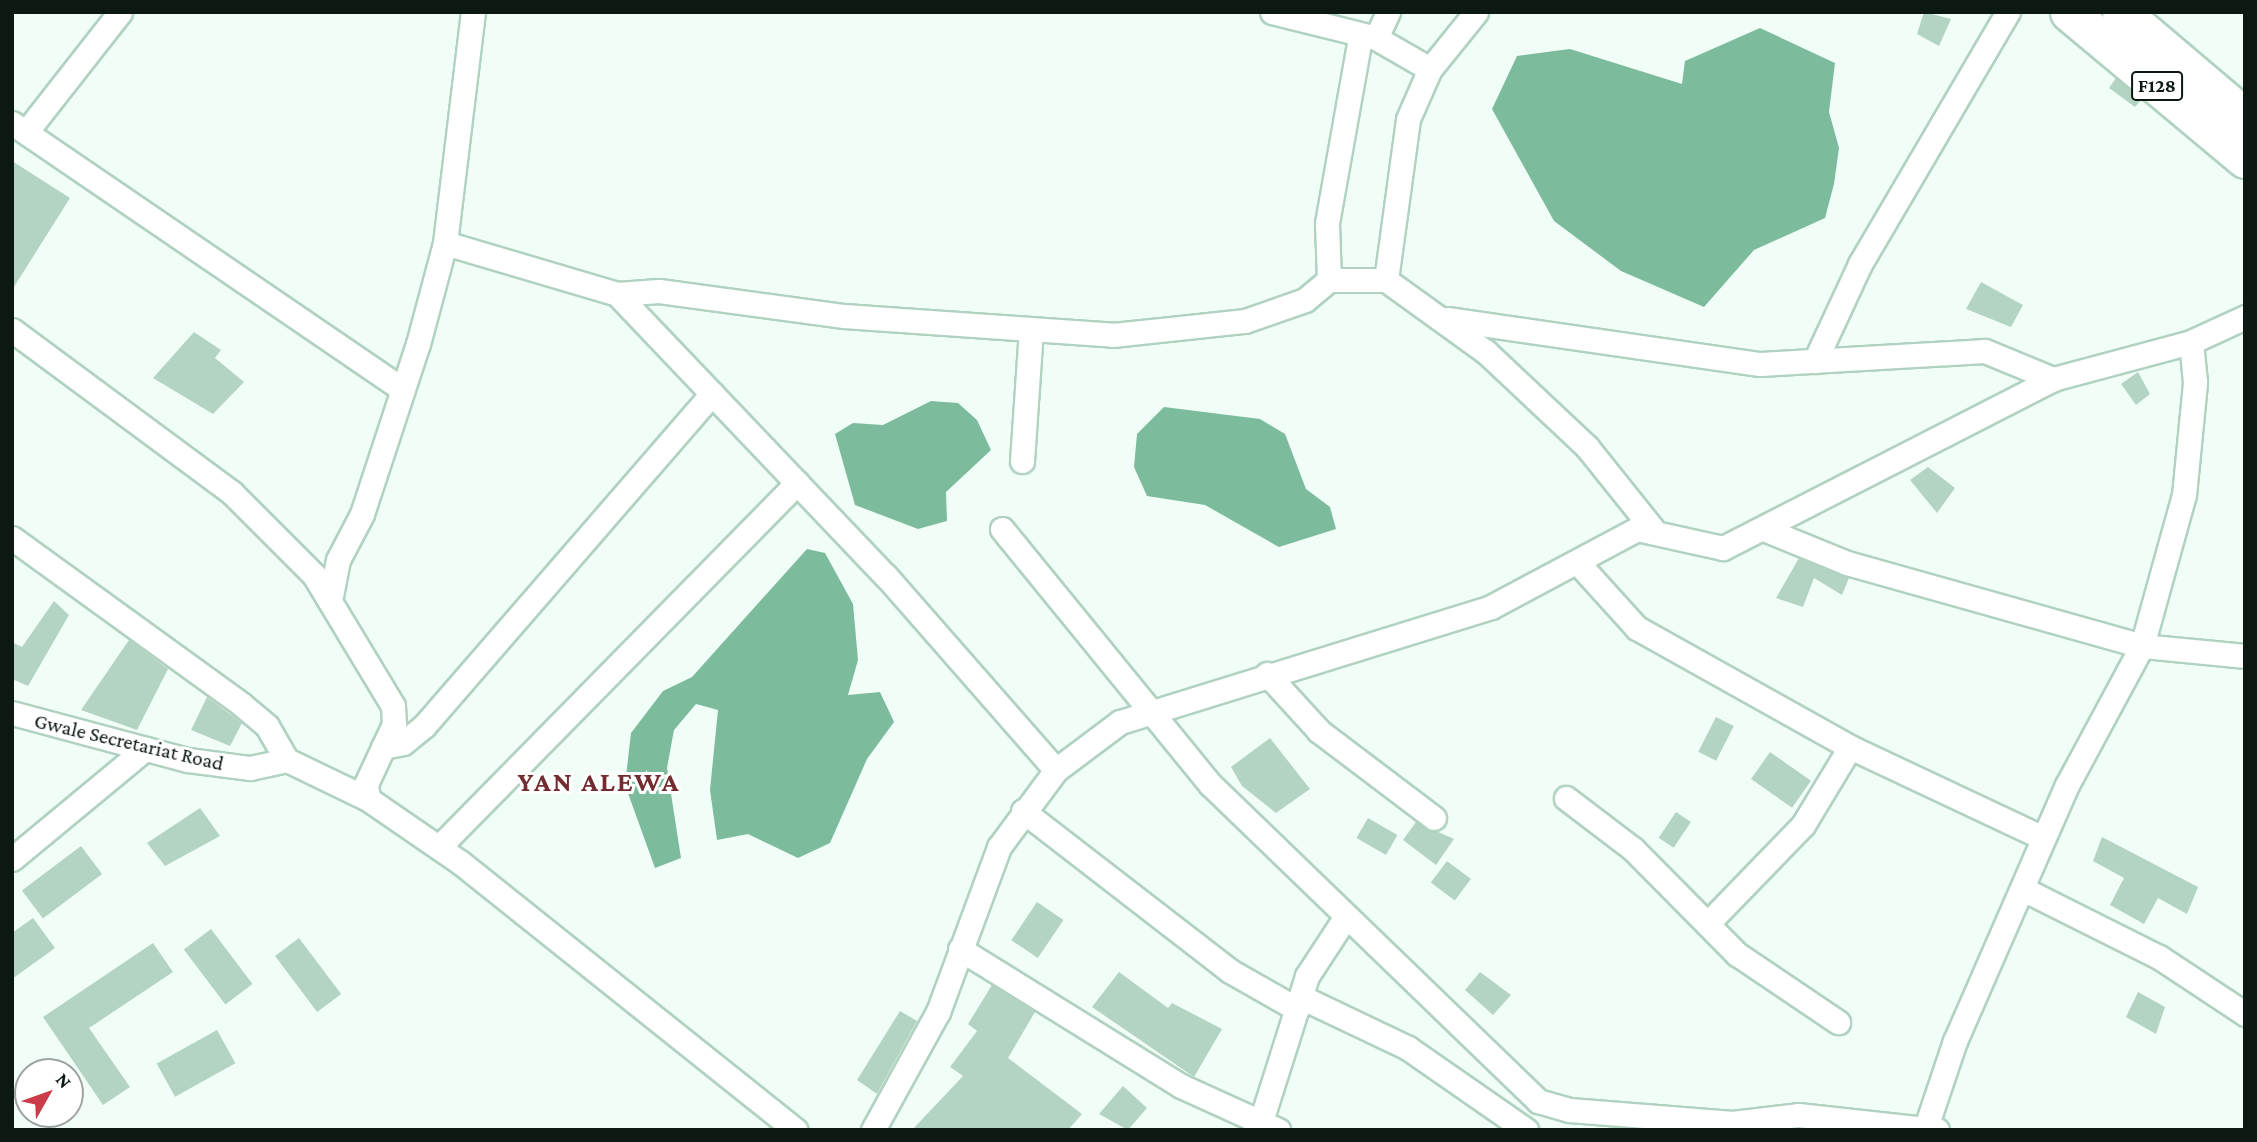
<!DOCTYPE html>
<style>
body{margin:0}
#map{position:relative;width:2257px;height:1142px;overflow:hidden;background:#f1fef7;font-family:"Crimson Pro",serif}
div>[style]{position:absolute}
.water>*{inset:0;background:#7cbb9c}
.building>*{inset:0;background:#b4d4c3;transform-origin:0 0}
.roads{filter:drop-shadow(2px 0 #b1d2c0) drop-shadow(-2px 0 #b1d2c0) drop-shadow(0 2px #b1d2c0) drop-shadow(0 -2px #b1d2c0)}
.street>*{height:23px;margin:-11.5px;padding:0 11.5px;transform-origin:11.5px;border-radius:11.5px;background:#fff}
.primary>*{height:37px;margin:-18.5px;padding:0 18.5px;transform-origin:18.5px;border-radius:18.5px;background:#fff}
span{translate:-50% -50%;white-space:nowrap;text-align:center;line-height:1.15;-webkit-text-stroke:6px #fff;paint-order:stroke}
.shield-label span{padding:2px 5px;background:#fff;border:2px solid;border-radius:5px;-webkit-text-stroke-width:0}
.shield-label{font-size:19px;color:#0c1812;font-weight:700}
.street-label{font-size:21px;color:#0c1812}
.district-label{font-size:28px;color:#722c2f;font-weight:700;letter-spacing:2px}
.frame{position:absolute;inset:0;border:14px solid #0c1812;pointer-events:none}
.north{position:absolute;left:14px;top:1058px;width:70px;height:70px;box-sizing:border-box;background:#fff;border:2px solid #9ea3a0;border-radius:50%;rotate:50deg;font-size:19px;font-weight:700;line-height:28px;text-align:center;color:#0c1812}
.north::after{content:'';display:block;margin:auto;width:24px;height:32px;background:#cc3b49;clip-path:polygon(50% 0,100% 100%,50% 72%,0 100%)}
</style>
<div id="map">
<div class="water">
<i style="clip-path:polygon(1760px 28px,1835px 63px,1829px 112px,1839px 148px,1834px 184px,1825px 218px,1754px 250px,1704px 307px,1621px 271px,1554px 221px,1492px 109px,1517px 56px,1570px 49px,1682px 84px,1685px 61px)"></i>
<i style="clip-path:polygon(931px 401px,958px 403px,977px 420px,991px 450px,946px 492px,947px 521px,918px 529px,855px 505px,835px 434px,853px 423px,883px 425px)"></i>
<i style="clip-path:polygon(1164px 407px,1260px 419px,1285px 434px,1306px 489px,1330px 507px,1336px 529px,1279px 547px,1205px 505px,1147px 496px,1134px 467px,1137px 434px)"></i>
<i style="clip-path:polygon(807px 549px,825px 553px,853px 604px,858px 660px,848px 695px,880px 692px,894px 722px,867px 759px,830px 843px,798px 858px,748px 834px,717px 840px,710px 790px,718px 710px,696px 704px,674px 730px,667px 768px,681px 858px,655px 868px,625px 785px,631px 733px,663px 691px,692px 677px)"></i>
</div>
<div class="building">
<i style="clip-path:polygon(1924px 12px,1951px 19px,1939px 46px,1917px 34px)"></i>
<i style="clip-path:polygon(2116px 78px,2141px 100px,2135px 107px,2109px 88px)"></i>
<i style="clip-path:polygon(12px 161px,70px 198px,12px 290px)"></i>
<i style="clip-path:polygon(1981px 282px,2023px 305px,2011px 327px,1966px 309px)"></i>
<i style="clip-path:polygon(194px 332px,221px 350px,215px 358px,244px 382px,213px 414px,153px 378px)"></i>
<i style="clip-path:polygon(2138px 372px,2150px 394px,2136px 405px,2121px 384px)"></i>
<i style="clip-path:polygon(1928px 467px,1955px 488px,1937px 513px,1910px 480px)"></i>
<i style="clip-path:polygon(1799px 558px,1849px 578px,1842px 595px,1814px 578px,1803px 607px,1776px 598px)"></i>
<i style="clip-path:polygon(54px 601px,69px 615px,28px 686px,12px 679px,12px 642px,22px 647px)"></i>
<i style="clip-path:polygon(129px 640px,168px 669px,137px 730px,81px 710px)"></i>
<i style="clip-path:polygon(207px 697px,242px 723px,230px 746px,191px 730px)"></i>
<i style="left:1716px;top:717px;width:20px;height:39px;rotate:27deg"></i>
<i style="clip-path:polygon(1270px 738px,1310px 789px,1276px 813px,1242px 786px,1231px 767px)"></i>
<i style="left:1770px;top:752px;width:50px;height:33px;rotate:35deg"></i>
<i style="clip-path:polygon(200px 808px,220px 836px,165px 866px,147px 843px)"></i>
<i style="left:1676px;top:812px;width:18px;height:31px;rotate:34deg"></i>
<i style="left:1368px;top:818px;width:34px;height:23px;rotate:30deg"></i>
<i style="clip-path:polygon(1416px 822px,1454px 839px,1436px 865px,1403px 840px)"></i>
<i style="clip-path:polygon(2102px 837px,2198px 887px,2187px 914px,2158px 898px,2144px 924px,2110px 905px,2124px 878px,2093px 861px)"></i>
<i style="left:81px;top:846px;width:35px;height:74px;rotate:53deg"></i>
<i style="left:1447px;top:861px;width:30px;height:27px;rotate:37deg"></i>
<i style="left:1037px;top:902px;width:32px;height:46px;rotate:34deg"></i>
<i style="clip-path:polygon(33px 918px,55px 948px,12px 979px,12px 933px)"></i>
<i style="left:211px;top:929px;width:69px;height:34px;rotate:53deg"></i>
<i style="left:299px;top:938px;width:70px;height:30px;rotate:53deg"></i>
<i style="clip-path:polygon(153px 943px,173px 972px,89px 1028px,130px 1087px,103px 1105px,43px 1017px)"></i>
<i style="clip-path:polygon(1119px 972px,1168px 1008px,1172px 1003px,1222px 1029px,1194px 1077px,1092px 1007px)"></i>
<i style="clip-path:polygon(1480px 972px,1511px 995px,1493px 1015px,1465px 990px)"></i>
<i style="clip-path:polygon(992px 985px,1035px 1012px,1008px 1058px,1082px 1114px,1068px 1130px,912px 1130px,963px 1076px,950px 1067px,977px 1031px,968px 1024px)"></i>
<i style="clip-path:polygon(2138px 992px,2165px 1007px,2156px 1034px,2126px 1017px)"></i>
<i style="clip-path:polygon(900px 1011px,917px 1021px,877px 1094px,857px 1080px)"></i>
<i style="left:217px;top:1030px;width:38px;height:69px;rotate:61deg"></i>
<i style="clip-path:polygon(1123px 1086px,1147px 1108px,1128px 1130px,1099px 1114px)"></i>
</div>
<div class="roads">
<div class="street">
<i style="left:1272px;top:12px;width:107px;rotate:14deg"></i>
<i style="left:1376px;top:38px;width:62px;rotate:29.9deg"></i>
<i style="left:1376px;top:38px;width:29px;rotate:-65deg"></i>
<i style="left:12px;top:123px;width:473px;rotate:34.3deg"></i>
<i style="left:26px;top:132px;width:152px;rotate:-51.9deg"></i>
<i style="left:445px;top:243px;width:179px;rotate:16.5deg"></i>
<i style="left:617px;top:294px;width:42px;rotate:-4.1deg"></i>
<i style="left:659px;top:291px;width:187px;rotate:7.7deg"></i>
<i style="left:844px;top:316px;width:270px;rotate:4deg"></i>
<i style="left:1113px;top:335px;width:133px;rotate:-6.1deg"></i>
<i style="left:1245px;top:321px;width:64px;rotate:-19.3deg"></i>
<i style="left:1305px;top:300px;width:31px;rotate:-40deg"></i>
<i style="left:1329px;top:280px;width:57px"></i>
<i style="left:1386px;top:280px;width:123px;rotate:35.8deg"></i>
<i style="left:1486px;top:352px;width:139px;rotate:43.2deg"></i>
<i style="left:1587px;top:447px;width:104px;rotate:51.3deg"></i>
<i style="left:1329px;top:280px;width:57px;rotate:-92deg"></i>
<i style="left:1327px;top:223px;width:188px;rotate:-79.9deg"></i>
<i style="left:1386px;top:280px;width:162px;rotate:-82.2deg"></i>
<i style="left:1408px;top:119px;width:55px;rotate:-66.3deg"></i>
<i style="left:1430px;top:69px;width:73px;rotate:-51.1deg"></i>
<i style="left:617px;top:294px;width:390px;rotate:46.4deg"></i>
<i style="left:886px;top:576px;width:258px;rotate:48.8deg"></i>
<i style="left:1447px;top:319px;width:316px;rotate:8.2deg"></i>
<i style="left:1760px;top:364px;width:225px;rotate:-3.3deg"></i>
<i style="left:1985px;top:351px;width:74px;rotate:22.4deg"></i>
<i style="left:12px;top:330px;width:274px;rotate:36.5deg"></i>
<i style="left:232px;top:493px;width:116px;rotate:45deg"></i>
<i style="left:314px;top:575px;width:153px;rotate:58.9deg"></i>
<i style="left:393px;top:706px;width:18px;rotate:87deg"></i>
<i style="left:394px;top:724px;width:66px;rotate:115deg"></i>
<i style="left:366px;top:784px;width:15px;rotate:82deg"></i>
<i style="left:1815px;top:361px;width:107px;rotate:-65.1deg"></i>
<i style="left:1860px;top:264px;width:292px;rotate:-59.6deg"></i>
<i style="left:1022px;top:461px;width:132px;rotate:-86.1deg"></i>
<i style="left:1002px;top:529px;width:330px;rotate:50.8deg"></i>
<i style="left:1211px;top:785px;width:455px;rotate:44deg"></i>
<i style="left:1538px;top:1101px;width:33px;rotate:16deg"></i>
<i style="left:1570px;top:1110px;width:163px;rotate:4.6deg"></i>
<i style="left:1732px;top:1123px;width:66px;rotate:-6.9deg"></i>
<i style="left:1798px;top:1115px;width:140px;rotate:6.2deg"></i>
<i style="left:1766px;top:530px;width:87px;rotate:22.2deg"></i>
<i style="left:1847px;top:563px;width:306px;rotate:15.7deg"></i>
<i style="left:2142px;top:646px;width:103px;rotate:5.5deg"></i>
<i style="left:12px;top:538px;width:283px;rotate:35.9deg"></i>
<i style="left:241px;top:704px;width:34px;rotate:40deg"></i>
<i style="left:267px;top:726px;width:39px;rotate:60deg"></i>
<i style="left:287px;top:760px;width:90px;rotate:25.7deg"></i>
<i style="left:368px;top:799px;width:113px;rotate:34.5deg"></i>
<i style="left:461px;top:863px;width:428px;rotate:38.6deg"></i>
<i style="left:1578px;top:563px;width:88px;rotate:47.8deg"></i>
<i style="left:1637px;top:628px;width:244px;rotate:29.2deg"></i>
<i style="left:1850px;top:747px;width:213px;rotate:25.2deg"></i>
<i style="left:330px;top:601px;width:42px;rotate:-79deg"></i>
<i style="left:338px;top:560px;width:52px;rotate:-62.4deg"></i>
<i style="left:362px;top:514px;width:179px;rotate:-71.8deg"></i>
<i style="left:418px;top:344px;width:105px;rotate:-75deg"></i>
<i style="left:445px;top:243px;width:233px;rotate:-83.1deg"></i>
<i style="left:1267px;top:674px;width:77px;rotate:47.6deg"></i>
<i style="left:1319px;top:731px;width:144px;rotate:37.1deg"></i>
<i style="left:12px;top:713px;width:182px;rotate:15deg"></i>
<i style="left:188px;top:760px;width:63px;rotate:7.4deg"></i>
<i style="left:250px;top:768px;width:38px;rotate:-12deg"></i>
<i style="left:383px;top:747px;width:20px;rotate:-11deg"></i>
<i style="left:403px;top:743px;width:27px;rotate:-39deg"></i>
<i style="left:424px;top:726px;width:440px;rotate:-49.1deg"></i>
<i style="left:1566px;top:798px;width:84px;rotate:37.3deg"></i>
<i style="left:1633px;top:849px;width:148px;rotate:45.3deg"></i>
<i style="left:1737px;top:954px;width:122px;rotate:34deg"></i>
<i style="left:1023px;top:811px;width:262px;rotate:37.7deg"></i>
<i style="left:1230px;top:971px;width:77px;rotate:29.6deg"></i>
<i style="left:439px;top:847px;width:511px;rotate:-45.48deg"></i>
<i style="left:12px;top:859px;width:173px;rotate:-39.6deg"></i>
<i style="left:2023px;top:889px;width:152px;rotate:26.6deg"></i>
<i style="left:2159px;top:957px;width:103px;rotate:33.5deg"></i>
<i style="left:1709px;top:922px;width:135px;rotate:-45.9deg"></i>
<i style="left:1803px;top:825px;width:91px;rotate:-58.9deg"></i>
<i style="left:960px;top:949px;width:260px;rotate:31.8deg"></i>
<i style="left:1181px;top:1086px;width:107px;rotate:24.4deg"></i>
<i style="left:1301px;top:997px;width:119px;rotate:25.5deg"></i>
<i style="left:1408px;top:1048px;width:144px;rotate:34.8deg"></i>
<i style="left:1262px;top:1118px;width:149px;rotate:-72.4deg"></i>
<i style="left:1307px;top:976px;width:69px;rotate:-56.8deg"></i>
<i style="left:873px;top:1130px;width:135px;rotate:-61.2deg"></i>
<i style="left:938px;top:1012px;width:176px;rotate:-69.7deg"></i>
<i style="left:999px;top:847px;width:96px;rotate:-53.5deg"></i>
<i style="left:1056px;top:770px;width:80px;rotate:-36.9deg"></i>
<i style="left:1120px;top:722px;width:388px;rotate:-17.2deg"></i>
<i style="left:1491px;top:607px;width:166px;rotate:-28.1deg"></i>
<i style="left:1637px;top:529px;width:88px;rotate:12.5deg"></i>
<i style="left:1723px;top:548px;width:371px;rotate:-27.1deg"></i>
<i style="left:2053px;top:379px;width:143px;rotate:-15deg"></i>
<i style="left:2191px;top:342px;width:60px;rotate:-24.8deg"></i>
<i style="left:1925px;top:1130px;width:94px;rotate:-71.4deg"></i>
<i style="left:1955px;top:1041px;width:279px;rotate:-66.4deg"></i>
<i style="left:2067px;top:785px;width:158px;rotate:-61.7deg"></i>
<i style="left:2142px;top:646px;width:157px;rotate:-74.5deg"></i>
<i style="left:2184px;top:495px;width:114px;rotate:-84.4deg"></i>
<i style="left:2195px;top:382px;width:40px;rotate:-95.7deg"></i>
</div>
<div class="primary">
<i style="left:2069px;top:12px;width:229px;rotate:39.9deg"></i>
<i style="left:2121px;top:12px;width:162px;rotate:40.3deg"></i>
</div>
</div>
<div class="shield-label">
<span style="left:2157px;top:86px">F128</span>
</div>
<div class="street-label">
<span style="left:129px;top:742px;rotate:13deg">Gwale Secretariat Road</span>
</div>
<div class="district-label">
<span style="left:599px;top:782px">YAN ALEWA</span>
</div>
<div class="frame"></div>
<div class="north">N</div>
</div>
